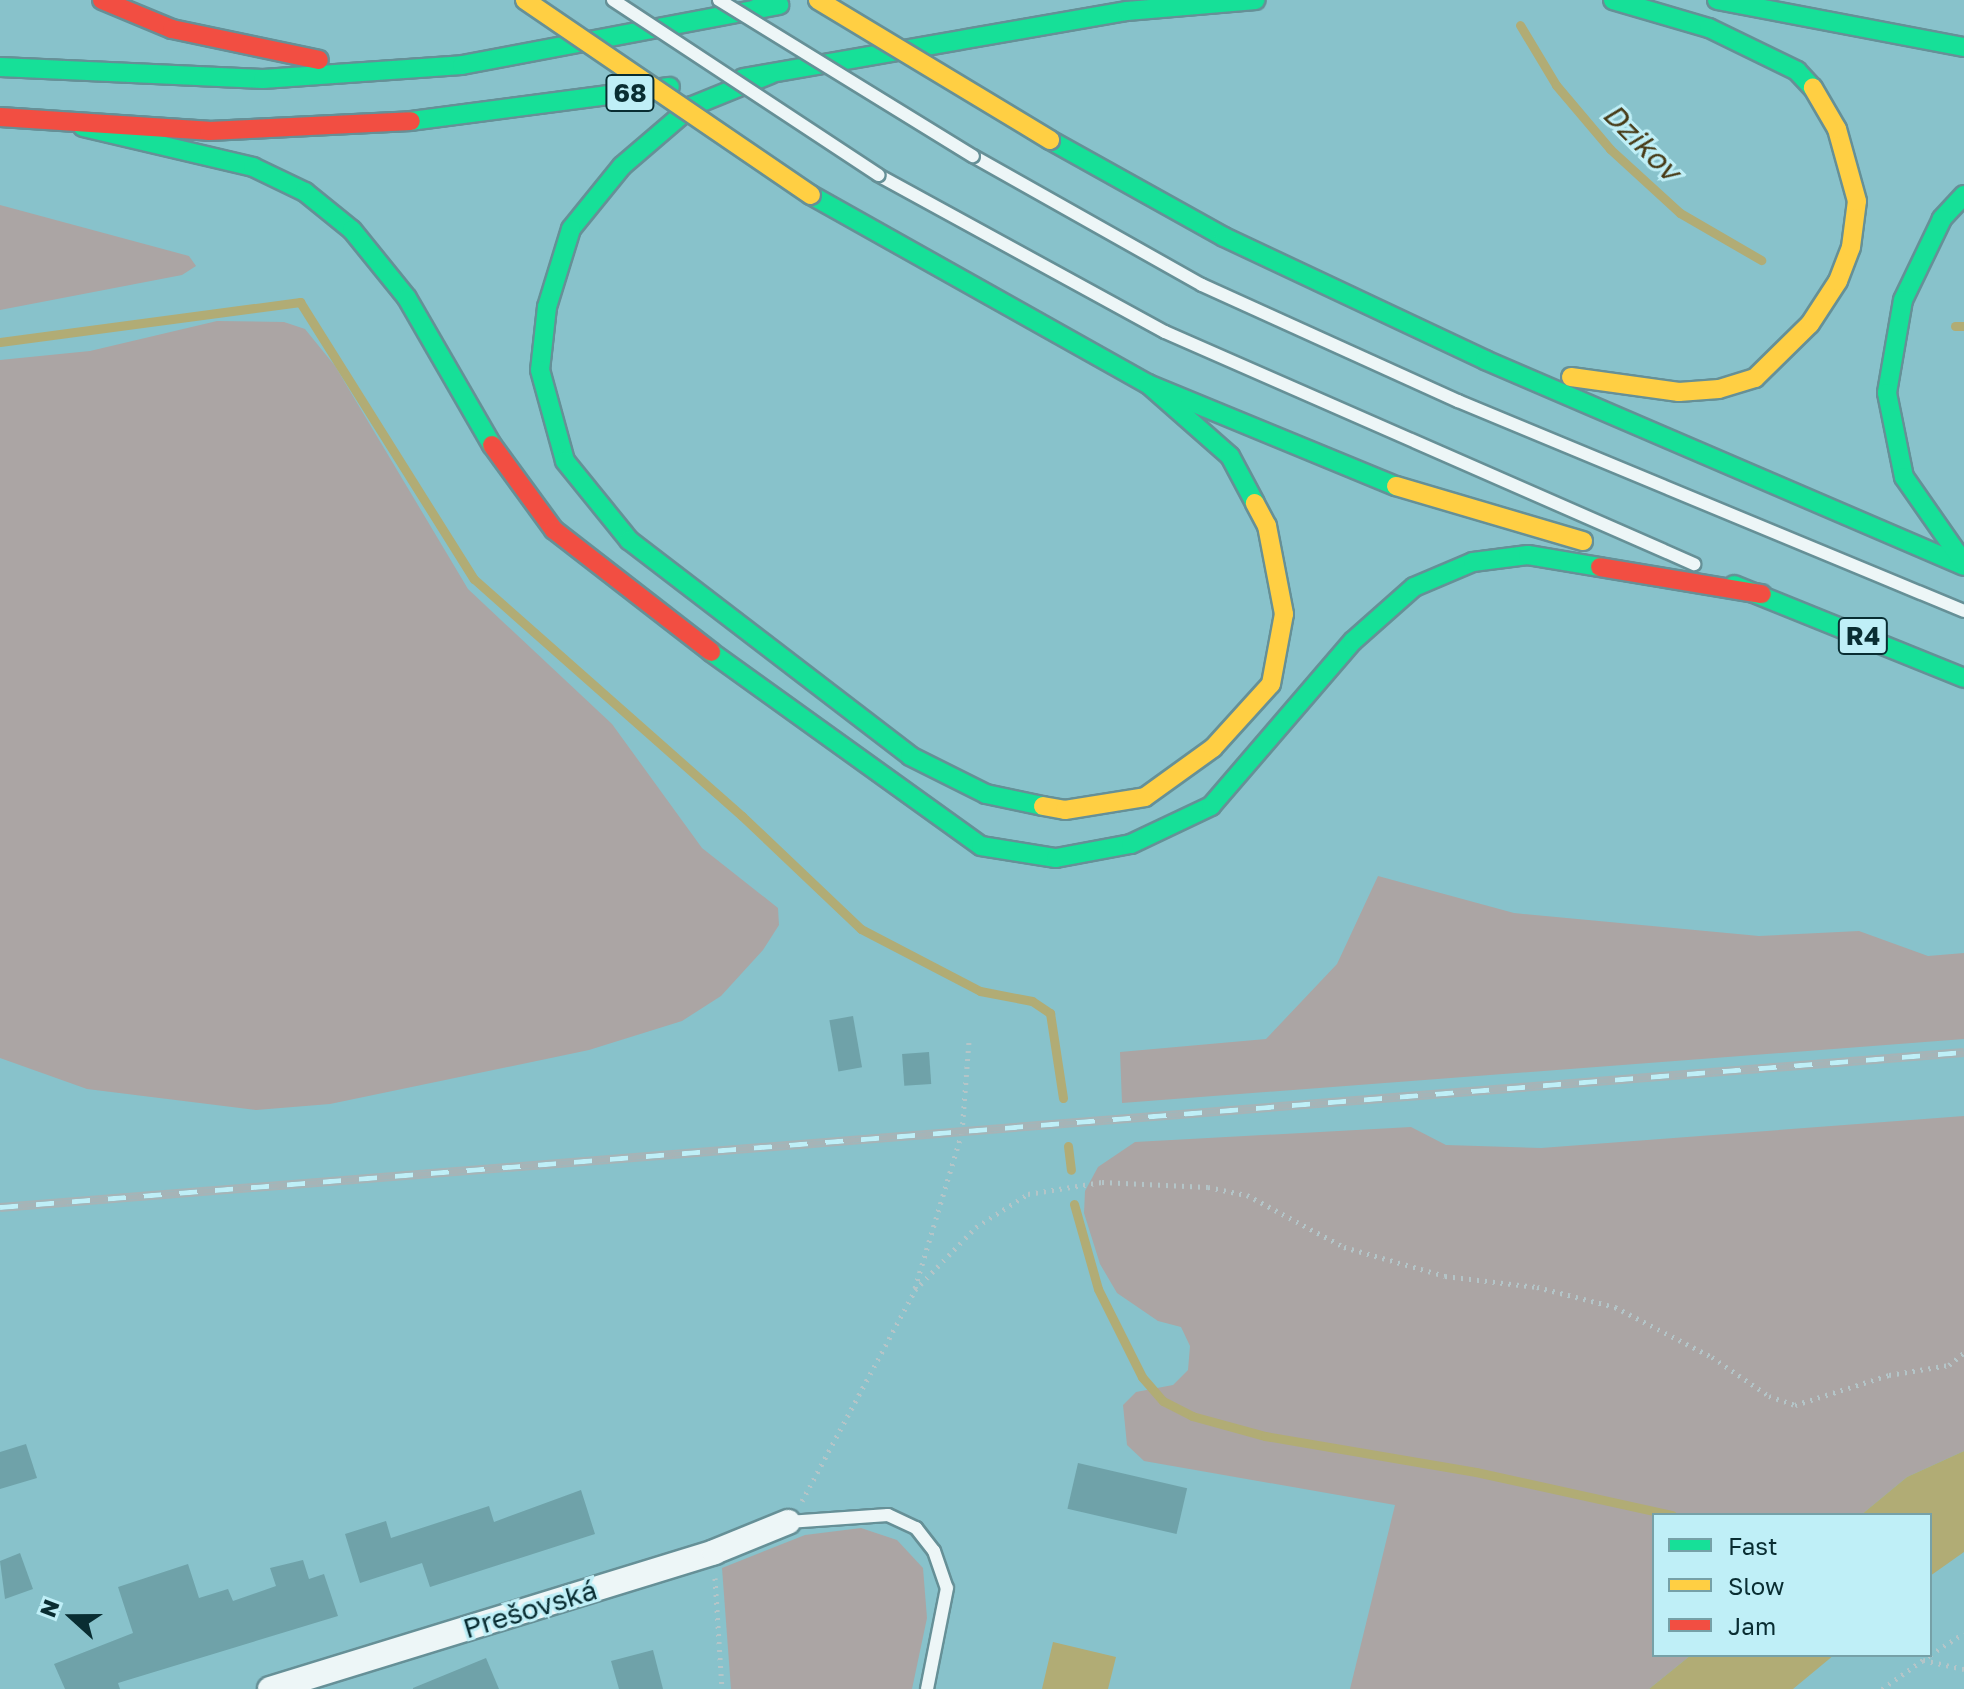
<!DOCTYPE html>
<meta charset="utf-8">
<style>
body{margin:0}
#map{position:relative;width:1964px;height:1689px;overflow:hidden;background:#88c2cb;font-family:"Golos Text",sans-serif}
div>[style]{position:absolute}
.green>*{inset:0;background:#aba5a4}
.water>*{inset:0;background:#b1ac75}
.stream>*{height:9px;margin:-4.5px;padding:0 4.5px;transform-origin:4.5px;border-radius:4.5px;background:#b1ac75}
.building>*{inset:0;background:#6fa2a9;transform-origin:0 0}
.path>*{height:5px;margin-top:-2.5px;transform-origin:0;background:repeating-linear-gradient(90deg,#b4c5c8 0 2px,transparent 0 8px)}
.roads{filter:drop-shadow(2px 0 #669097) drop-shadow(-2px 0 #669097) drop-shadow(0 2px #669097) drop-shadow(0 -2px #669097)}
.lane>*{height:12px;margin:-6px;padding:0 6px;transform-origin:6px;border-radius:6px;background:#edf6f7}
.street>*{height:24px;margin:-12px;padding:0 12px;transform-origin:12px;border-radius:12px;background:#edf6f7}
.fast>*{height:18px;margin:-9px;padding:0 9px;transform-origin:9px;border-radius:9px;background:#16e098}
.slow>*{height:18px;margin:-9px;padding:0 9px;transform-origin:9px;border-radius:9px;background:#ffcf43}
.jam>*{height:18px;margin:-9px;padding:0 9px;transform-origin:9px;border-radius:9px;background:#f24e42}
.rail>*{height:9px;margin-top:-4.5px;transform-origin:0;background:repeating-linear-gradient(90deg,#bfeff7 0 18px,#a6b4b7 0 36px);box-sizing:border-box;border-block:2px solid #a6b4b7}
.bridges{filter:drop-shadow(2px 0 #669097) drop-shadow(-2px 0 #669097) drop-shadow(0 2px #669097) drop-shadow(0 -2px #669097)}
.lane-bridge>*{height:12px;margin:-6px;padding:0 6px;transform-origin:6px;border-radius:6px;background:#edf6f7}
.slow-bridge>*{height:18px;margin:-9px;padding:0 9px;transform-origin:9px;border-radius:9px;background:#ffcf43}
span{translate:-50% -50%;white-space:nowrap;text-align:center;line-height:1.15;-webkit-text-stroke:6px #bfeff7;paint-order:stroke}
.shield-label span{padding:2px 6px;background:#bfeff7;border:2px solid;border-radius:6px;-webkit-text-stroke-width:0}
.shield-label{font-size:26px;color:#092d32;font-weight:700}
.street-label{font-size:28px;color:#092d32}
.water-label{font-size:30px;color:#483b17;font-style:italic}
.legend{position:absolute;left:1652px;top:1513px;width:280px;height:144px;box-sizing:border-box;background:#bfeff7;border:2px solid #76a1a8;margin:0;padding:10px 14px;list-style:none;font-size:24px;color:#092d32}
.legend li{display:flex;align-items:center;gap:16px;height:40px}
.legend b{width:40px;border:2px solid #76a1a8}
.north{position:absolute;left:32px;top:1577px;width:80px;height:80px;-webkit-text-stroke:6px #bfeff7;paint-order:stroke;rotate:291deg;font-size:22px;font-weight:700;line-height:32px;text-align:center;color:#092d32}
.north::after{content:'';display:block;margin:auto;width:28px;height:36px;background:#092d32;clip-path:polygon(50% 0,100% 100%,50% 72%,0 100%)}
</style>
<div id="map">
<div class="green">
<i style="clip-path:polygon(0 205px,189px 256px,196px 266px,182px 275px,0 310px)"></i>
<i style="clip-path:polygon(217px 321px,284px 322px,305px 329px,335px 366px,468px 589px,612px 724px,702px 848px,778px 908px,779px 925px,763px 950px,721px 996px,682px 1021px,589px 1050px,330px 1104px,256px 1110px,87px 1089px,0 1058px,0 360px,90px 351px)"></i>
<i style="clip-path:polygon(1378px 876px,1514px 913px,1759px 936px,1859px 931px,1928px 956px,1964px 953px,1964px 1039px,1122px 1103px,1120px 1052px,1266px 1039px,1337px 964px)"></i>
<i style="clip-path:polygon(1964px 1116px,1964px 1451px,1907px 1477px,1861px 1515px,1654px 1515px,1654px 1655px,1691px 1655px,1649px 1689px,1350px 1689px,1395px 1505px,1144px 1461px,1127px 1445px,1123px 1405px,1136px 1392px,1173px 1385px,1188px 1370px,1190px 1346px,1181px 1327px,1158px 1321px,1117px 1293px,1100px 1264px,1084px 1213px,1085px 1191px,1098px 1167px,1135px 1142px,1411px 1127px,1446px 1145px,1541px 1148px)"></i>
<i style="clip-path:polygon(861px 1528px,897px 1540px,923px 1568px,927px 1618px,912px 1689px,731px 1689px,722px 1568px,805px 1535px)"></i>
</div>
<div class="water">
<i style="clip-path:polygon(1964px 1451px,1964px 1552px,1930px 1576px,1930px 1515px,1861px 1515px,1907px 1477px)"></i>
<i style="clip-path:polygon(1053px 1642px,1116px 1657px,1108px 1689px,1042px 1689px)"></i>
<i style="clip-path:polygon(1691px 1655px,1834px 1655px,1793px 1689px,1649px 1689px)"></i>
</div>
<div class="stream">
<i style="left:1520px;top:25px;width:70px;rotate:59deg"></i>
<i style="left:1556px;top:85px;width:84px;rotate:49.8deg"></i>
<i style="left:1610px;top:149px;width:95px;rotate:42.4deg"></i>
<i style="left:1680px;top:213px;width:94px;rotate:30.1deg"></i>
<i style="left:1955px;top:326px;width:9px"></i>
<i style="left:0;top:342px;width:303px;rotate:-7.6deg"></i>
<i style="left:300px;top:302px;width:327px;rotate:57.9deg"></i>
<i style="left:474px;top:579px;width:358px;rotate:41.5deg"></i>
<i style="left:742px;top:816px;width:164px;rotate:43.5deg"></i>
<i style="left:861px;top:929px;width:134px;rotate:27.5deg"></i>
<i style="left:980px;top:991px;width:53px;rotate:10.9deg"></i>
<i style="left:1032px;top:1001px;width:22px;rotate:34deg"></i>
<i style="left:1050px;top:1013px;width:86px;rotate:81.3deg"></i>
<i style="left:1068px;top:1146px;width:24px;rotate:83deg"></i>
<i style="left:1074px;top:1204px;width:88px;rotate:74.2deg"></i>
<i style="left:1098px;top:1289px;width:98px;rotate:63.4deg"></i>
<i style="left:1142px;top:1377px;width:32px;rotate:49deg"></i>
<i style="left:1163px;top:1401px;width:33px;rotate:27deg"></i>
<i style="left:1192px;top:1416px;width:76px;rotate:15.3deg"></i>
<i style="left:1265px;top:1436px;width:214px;rotate:9.7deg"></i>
<i style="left:1476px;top:1472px;width:201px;rotate:12.4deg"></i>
</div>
<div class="building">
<i style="left:853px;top:1016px;width:52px;height:24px;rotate:80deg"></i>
<i style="left:929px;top:1052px;width:32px;height:27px;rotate:86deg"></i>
<i style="clip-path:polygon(26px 1444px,37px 1478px,0 1489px,0 1452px)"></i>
<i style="left:1078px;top:1463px;width:112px;height:47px;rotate:13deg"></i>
<i style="clip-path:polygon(581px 1490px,595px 1534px,430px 1587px,422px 1563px,360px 1583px,345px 1534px,386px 1521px,391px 1538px,489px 1506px,494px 1522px)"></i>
<i style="clip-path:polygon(20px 1553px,33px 1589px,5px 1599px,0 1561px)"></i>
<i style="clip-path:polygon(303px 1560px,309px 1579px,324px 1574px,338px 1616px,118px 1683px,120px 1689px,65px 1689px,54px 1664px,133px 1633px,118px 1587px,188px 1564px,199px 1598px,228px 1589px,233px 1601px,276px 1586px,270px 1568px)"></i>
<i style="clip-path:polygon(653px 1650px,663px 1689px,619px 1689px,611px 1661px)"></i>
<i style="clip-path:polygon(486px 1658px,499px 1689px,413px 1689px,413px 1688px)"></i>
</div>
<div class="path">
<i style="left:915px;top:1288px;width:163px;rotate:-73.2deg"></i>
<i style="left:962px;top:1132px;width:92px;rotate:-85.6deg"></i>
<i style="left:802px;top:1501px;width:239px;rotate:-61.8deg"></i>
<i style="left:915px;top:1290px;width:88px;rotate:-45.9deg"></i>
<i style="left:976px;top:1227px;width:62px;rotate:-32.4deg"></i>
<i style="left:1028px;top:1194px;width:75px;rotate:-9.2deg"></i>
<i style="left:1102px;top:1182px;width:106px;rotate:2.7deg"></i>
<i style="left:1208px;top:1187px;width:40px;rotate:12deg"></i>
<i style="left:1247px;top:1195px;width:110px;rotate:28.2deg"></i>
<i style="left:1344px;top:1247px;width:105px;rotate:16deg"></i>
<i style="left:1445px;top:1276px;width:93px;rotate:6.8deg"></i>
<i style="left:1537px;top:1287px;width:81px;rotate:14.4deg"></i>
<i style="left:1615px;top:1307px;width:109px;rotate:27.3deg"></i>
<i style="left:1712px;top:1357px;width:69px;rotate:34.4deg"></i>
<i style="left:1769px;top:1396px;width:28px;rotate:19deg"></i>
<i style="left:1795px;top:1405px;width:99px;rotate:-17.7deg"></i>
<i style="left:1889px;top:1375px;width:61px;rotate:-9.5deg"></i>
<i style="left:1949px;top:1365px;width:19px;rotate:-39deg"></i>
<i style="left:715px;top:1578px;width:111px;rotate:86.4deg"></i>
<i style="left:1930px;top:1655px;width:40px;rotate:-32.9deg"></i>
<i style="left:1923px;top:1660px;width:42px;rotate:12.4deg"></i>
<i style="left:1882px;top:1689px;width:59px;rotate:-35.3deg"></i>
</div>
<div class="roads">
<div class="lane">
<i style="left:973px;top:156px;width:263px;rotate:29.4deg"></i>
<i style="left:1202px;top:285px;width:281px;rotate:24.4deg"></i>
<i style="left:1458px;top:401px;width:548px;rotate:22.54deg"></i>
<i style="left:878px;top:175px;width:327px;rotate:28.7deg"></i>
<i style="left:1165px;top:332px;width:578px;rotate:23.68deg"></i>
<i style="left:788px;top:1522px;width:100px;rotate:-4deg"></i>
<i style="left:888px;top:1515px;width:31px;rotate:25deg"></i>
<i style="left:916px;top:1528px;width:29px;rotate:52deg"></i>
<i style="left:934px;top:1551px;width:39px;rotate:71deg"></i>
<i style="left:947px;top:1588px;width:103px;rotate:101.2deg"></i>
</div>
<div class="street">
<i style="left:270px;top:1689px;width:465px;rotate:-17.1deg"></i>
<i style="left:714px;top:1552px;width:80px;rotate:-22.1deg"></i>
</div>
<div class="fast">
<i style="left:1613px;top:0;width:100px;rotate:16.3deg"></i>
<i style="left:1709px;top:28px;width:98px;rotate:26deg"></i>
<i style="left:1797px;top:71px;width:23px;rotate:47deg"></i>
<i style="left:1717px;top:0;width:251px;rotate:10.8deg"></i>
<i style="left:757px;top:8px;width:19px;rotate:-25deg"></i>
<i style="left:0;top:67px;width:263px;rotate:2.6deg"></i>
<i style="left:263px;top:79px;width:199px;rotate:-4deg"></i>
<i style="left:462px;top:65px;width:323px;rotate:-10.7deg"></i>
<i style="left:771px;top:74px;width:85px;rotate:157.9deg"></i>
<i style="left:692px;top:106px;width:92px;rotate:139.4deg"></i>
<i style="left:622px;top:166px;width:81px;rotate:129deg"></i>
<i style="left:571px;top:229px;width:82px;rotate:107.1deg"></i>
<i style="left:547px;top:307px;width:63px;rotate:96.3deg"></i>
<i style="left:540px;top:370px;width:94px;rotate:74.6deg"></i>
<i style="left:565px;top:461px;width:102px;rotate:51deg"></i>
<i style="left:629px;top:540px;width:354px;rotate:37.5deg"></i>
<i style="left:910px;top:756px;width:85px;rotate:26.6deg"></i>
<i style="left:986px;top:794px;width:58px;rotate:11.9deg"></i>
<i style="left:743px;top:78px;width:390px;rotate:-9.9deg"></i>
<i style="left:1127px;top:11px;width:129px;rotate:-4.9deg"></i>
<i style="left:411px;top:121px;width:261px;rotate:-7.5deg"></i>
<i style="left:83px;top:127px;width:175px;rotate:13.2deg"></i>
<i style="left:253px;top:167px;width:58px;rotate:25.7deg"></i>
<i style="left:305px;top:192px;width:60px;rotate:39deg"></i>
<i style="left:352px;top:230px;width:87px;rotate:51deg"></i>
<i style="left:407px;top:298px;width:170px;rotate:60deg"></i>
<i style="left:1050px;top:140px;width:199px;rotate:29.1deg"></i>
<i style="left:1224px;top:237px;width:289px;rotate:25.2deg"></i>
<i style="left:1485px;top:360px;width:521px;rotate:23.27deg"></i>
<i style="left:811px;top:195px;width:386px;rotate:29.3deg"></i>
<i style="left:1148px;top:384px;width:268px;rotate:22.4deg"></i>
<i style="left:1964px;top:195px;width:33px;rotate:133deg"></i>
<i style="left:1942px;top:219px;width:90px;rotate:115.7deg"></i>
<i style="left:1903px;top:300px;width:94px;rotate:99.8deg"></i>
<i style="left:1887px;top:393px;width:86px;rotate:78.6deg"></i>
<i style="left:1904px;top:477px;width:105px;rotate:55.1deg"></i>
<i style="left:1148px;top:384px;width:109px;rotate:41.3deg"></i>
<i style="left:1230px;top:456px;width:53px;rotate:62deg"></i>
<i style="left:1734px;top:585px;width:248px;rotate:22deg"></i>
<i style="left:711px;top:652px;width:332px;rotate:35.7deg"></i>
<i style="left:981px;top:846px;width:76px;rotate:9.1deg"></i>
<i style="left:1056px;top:858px;width:76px;rotate:-10.6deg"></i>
<i style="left:1131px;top:844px;width:89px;rotate:-25.4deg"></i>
<i style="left:1211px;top:806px;width:218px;rotate:-49.3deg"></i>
<i style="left:1353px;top:641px;width:81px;rotate:-41.5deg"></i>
<i style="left:1414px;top:587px;width:64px;rotate:-23deg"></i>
<i style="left:1473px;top:562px;width:55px;rotate:-7.3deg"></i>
<i style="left:1528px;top:555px;width:73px;rotate:9.5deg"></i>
</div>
<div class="slow">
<i style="left:1571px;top:377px;width:109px;rotate:7.9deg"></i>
<i style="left:1679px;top:392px;width:40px;rotate:-4.3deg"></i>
<i style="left:1719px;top:389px;width:38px;rotate:-17deg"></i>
<i style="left:1755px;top:378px;width:77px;rotate:-44.5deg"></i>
<i style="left:1810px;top:324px;width:51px;rotate:-56.9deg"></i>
<i style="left:1838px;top:281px;width:36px;rotate:-69deg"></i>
<i style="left:1851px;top:247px;width:46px;rotate:-82.6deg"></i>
<i style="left:1857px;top:201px;width:75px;rotate:-105.5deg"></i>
<i style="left:1837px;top:129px;width:48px;rotate:-120.3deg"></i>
<i style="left:1396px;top:486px;width:195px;rotate:16.4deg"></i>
<i style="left:1043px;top:806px;width:22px;rotate:10deg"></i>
<i style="left:1065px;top:810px;width:81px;rotate:-9.2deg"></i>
<i style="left:1145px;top:797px;width:84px;rotate:-35.8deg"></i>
<i style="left:1213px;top:748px;width:86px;rotate:-47.8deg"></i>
<i style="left:1271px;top:684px;width:71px;rotate:-79.5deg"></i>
<i style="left:1284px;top:614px;width:90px;rotate:-100.9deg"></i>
<i style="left:1267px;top:526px;width:26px;rotate:-118deg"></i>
</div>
<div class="jam">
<i style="left:102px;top:0;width:76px;rotate:22.5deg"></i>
<i style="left:172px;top:29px;width:150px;rotate:11.9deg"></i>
<i style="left:0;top:117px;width:209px;rotate:3.8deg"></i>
<i style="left:209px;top:131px;width:202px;rotate:-2.8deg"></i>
<i style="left:492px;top:445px;width:105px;rotate:53.9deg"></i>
<i style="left:554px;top:530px;width:199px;rotate:37.8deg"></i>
<i style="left:1600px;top:567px;width:164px;rotate:9.5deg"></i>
</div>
</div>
<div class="rail">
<i style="left:0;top:1207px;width:1970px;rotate:-4.51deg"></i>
</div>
<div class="bridges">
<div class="lane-bridge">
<i style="left:613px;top:0;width:318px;rotate:33.4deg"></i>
<i style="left:719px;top:0;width:298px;rotate:31.6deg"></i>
</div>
<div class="slow-bridge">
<i style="left:525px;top:0;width:346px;rotate:34.3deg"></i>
<i style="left:818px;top:0;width:271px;rotate:31.1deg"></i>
</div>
</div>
<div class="shield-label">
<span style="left:630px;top:93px">68</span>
<span style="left:1863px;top:636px">R4</span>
</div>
<div class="street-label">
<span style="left:530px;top:1609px;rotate:-17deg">Prešovská</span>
</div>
<div class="water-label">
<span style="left:1642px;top:142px;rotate:45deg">Dzikov</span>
</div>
<ul class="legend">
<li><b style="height:10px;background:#16e098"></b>Fast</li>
<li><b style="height:10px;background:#ffcf43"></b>Slow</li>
<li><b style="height:10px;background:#f24e42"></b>Jam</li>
</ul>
<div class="north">N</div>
</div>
